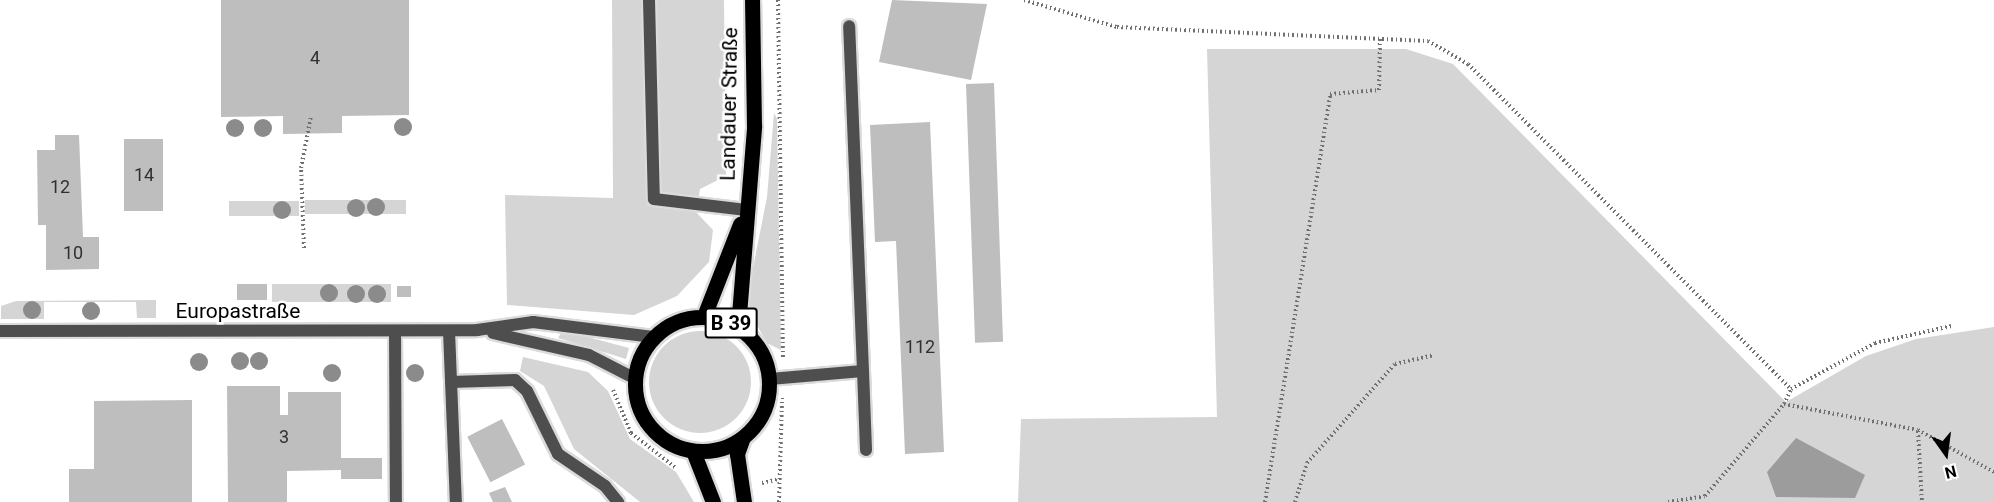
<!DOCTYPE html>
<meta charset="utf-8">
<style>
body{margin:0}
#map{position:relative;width:1994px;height:502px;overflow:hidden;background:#fff;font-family:Roboto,sans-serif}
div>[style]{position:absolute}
.green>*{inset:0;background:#d5d5d5;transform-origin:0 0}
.round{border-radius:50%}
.water>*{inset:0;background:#9c9c9c}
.building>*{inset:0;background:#bebebe;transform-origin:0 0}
.path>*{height:4px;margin-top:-2px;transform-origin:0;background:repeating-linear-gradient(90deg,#707070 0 1.5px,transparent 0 4.5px)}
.roads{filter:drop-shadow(2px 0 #dbdbdb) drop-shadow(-2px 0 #dbdbdb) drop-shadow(0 2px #dbdbdb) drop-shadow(0 -2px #dbdbdb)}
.lane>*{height:12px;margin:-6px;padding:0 6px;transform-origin:6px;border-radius:6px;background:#4e4e4e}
.street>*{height:12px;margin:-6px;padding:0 6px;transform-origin:6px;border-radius:6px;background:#4e4e4e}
.primary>*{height:15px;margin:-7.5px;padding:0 7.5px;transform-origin:7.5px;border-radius:7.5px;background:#000}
.primary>.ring{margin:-7.5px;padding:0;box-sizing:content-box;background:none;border:15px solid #000;border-radius:50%}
.trees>*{width:18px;height:18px;margin:-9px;border-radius:50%;background:#8b8b8b}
span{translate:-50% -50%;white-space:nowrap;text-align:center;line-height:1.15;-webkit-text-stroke:5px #fff;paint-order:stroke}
.number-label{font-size:18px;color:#303030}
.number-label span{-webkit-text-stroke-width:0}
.shield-label span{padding:2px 4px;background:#fff;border:2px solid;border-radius:4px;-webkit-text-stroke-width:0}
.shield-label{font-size:20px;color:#000;font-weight:700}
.street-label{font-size:21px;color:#000}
.north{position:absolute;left:1916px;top:424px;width:60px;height:60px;-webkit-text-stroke:4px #fff;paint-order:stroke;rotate:166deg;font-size:16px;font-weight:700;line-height:24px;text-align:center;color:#000}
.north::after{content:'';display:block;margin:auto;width:21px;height:27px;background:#000;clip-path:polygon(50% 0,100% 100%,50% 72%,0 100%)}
</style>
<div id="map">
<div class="green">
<i style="clip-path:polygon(612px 0,724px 0,726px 176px,700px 189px,696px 212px,713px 230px,709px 262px,677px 296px,634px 315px,507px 305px,505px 195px,613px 198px)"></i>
<i style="clip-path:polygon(1207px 49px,1406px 49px,1453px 64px,1786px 402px,1866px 356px,1916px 339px,1994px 327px,1994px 502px,1018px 502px,1021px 419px,1217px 417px)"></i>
<i style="clip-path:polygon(774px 113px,777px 119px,781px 350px,767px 343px,750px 313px,749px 288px,767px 197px)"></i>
<i style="left:406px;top:200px;width:14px;height:101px;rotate:90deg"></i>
<i style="left:229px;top:201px;width:70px;height:15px"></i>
<i style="left:391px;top:284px;width:18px;height:119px;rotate:90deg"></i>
<i style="clip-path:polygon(156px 300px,156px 318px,137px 318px,136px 302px,95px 302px,95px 318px,86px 318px,86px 302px,44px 302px,44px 319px,1px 319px,1px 306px,16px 301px)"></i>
<i class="round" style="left:649px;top:331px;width:102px;height:102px"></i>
<i style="clip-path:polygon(561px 333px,584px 336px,629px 348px,626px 359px,558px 338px)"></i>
<i style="clip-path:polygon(523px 357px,588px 372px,608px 391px,630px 439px,676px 472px,694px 502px,640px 502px,574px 449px,544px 386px,520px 371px)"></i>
</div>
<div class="water">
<i style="clip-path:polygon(1796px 438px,1865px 475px,1855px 498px,1776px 497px,1767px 472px)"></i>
</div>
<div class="building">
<i style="clip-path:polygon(221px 0,409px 0,409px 115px,342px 116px,342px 133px,283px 134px,283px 116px,221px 117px)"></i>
<i style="clip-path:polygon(892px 0,987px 4px,971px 80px,879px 62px)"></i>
<i style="left:994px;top:83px;width:259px;height:28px;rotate:88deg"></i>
<i style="clip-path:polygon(930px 122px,944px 452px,905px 454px,896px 241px,875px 242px,870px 125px)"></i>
<i style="clip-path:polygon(55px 135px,79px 135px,83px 237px,99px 237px,99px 269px,46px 270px,46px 225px,38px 225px,37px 150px,55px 150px)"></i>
<i style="left:163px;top:139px;width:72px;height:39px;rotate:90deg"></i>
<i style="left:237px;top:284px;width:30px;height:16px"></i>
<i style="left:397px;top:286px;width:14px;height:11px"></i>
<i style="clip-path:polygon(227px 386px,280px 386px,280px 415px,288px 415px,288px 392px,341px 392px,341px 458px,382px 458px,382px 479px,341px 479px,341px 470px,287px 471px,287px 502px,228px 502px)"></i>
<i style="clip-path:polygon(192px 400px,192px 502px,69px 502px,69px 469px,94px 469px,94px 401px)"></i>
<i style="left:502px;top:419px;width:51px;height:39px;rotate:63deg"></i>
<i style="clip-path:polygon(505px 487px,512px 502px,493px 502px,489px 493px)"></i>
</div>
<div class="path">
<i style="left:778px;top:0;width:357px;rotate:89.2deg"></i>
<i style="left:1024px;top:0;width:97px;rotate:16.2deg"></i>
<i style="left:1117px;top:27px;width:311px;rotate:2.6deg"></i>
<i style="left:1428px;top:41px;width:46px;rotate:29.9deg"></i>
<i style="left:1468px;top:64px;width:458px;rotate:45.2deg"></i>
<i style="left:1791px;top:389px;width:96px;rotate:-28.7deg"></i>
<i style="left:1875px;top:343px;width:78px;rotate:-12.6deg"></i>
<i style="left:304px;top:248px;width:80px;rotate:-92.1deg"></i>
<i style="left:301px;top:168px;width:53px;rotate:-79.1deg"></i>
<i style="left:613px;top:390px;width:47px;rotate:67.3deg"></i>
<i style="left:631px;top:433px;width:57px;rotate:37.9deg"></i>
<i style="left:1784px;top:404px;width:136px;rotate:11deg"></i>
<i style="left:1918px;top:430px;width:87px;rotate:28.9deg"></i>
<i style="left:1918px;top:431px;width:71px;rotate:86.8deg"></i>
<i style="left:762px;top:483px;width:17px;rotate:-13deg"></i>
<i style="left:779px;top:502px;width:104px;rotate:-88.3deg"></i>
<i style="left:1265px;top:502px;width:413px;rotate:-80.9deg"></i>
<i style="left:1330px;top:94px;width:49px;rotate:-4.7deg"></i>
<i style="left:1379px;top:90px;width:52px;rotate:-88.9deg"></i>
<i style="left:1295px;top:502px;width:41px;rotate:-72.9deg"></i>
<i style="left:1307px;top:463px;width:132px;rotate:-48.4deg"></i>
<i style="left:1395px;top:364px;width:39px;rotate:-13deg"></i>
<i style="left:1668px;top:502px;width:37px;rotate:-9deg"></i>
<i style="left:1705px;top:496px;width:121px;rotate:-49.3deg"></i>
<i style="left:1784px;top:404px;width:17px;rotate:-65deg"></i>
</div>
<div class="roads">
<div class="lane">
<i style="left:649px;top:0;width:199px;rotate:88.6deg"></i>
<i style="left:654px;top:199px;width:93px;rotate:6.8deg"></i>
<i style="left:395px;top:331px;width:171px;rotate:89.7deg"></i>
<i style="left:449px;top:331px;width:171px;rotate:87.7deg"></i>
<i style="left:863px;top:371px;width:79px;rotate:87.8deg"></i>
<i style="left:770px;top:379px;width:93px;rotate:-4.9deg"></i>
<i style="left:863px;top:371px;width:345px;rotate:-92.3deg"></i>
<i style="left:451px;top:382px;width:64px;rotate:-1.8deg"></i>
<i style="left:515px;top:380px;width:16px;rotate:43deg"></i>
<i style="left:527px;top:391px;width:70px;rotate:63.8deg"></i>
<i style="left:558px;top:454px;width:57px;rotate:34.2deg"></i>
<i style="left:605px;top:486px;width:21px;rotate:51deg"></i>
</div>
<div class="street">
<i style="left:0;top:331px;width:477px;rotate:-0.1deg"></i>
<i style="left:477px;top:330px;width:57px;rotate:-8.1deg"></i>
<i style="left:533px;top:322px;width:121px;rotate:7.1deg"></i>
<i style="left:493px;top:333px;width:98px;rotate:12.9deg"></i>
<i style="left:589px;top:355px;width:51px;rotate:27.1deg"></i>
</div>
<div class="primary">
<i style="left:704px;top:316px;width:99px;rotate:-68.6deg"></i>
<i class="ring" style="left:635px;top:317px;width:119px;height:119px"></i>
<i style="left:738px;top:327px;width:202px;rotate:-85.4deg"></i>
<i style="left:754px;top:126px;width:126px;rotate:-90.9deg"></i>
<i style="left:742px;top:440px;width:15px;rotate:110deg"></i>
<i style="left:737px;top:454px;width:49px;rotate:81.7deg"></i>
<i style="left:693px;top:451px;width:55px;rotate:68.6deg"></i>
</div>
</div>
<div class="trees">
<i style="left:403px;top:127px"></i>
<i style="left:235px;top:128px"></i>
<i style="left:263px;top:128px"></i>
<i style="left:376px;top:207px"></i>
<i style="left:356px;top:208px"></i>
<i style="left:282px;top:210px"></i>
<i style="left:329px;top:293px"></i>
<i style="left:356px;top:294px"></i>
<i style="left:377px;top:294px"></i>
<i style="left:32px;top:310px"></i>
<i style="left:91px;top:311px"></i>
<i style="left:240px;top:361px"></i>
<i style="left:259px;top:361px"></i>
<i style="left:199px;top:362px"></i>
<i style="left:332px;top:373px"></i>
<i style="left:415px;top:373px"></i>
</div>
<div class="number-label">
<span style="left:315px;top:58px">4</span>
<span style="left:144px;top:175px">14</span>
<span style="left:60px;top:187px">12</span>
<span style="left:73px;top:253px">10</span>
<span style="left:920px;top:347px">112</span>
<span style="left:284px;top:437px">3</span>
</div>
<div class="shield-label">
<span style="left:731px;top:323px">B 39</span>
</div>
<div class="street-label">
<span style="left:729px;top:104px;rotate:-89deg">Landauer Straße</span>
<span style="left:238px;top:311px">Europastraße</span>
</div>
<div class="north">N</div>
</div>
